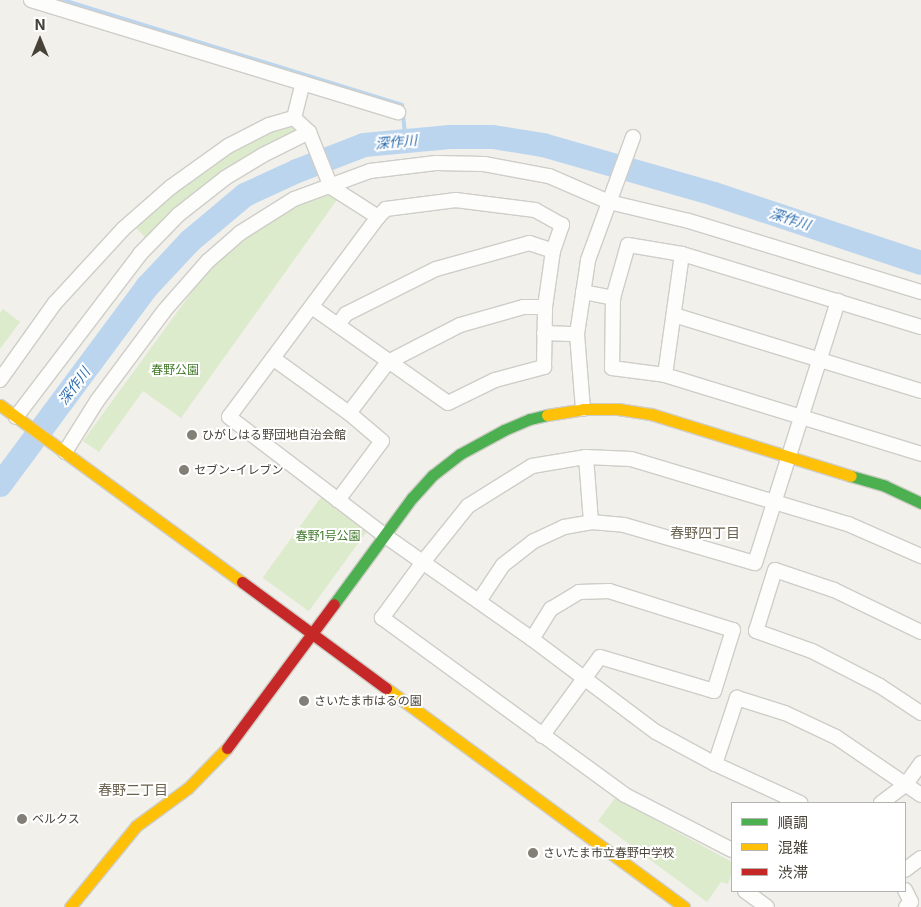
<!DOCTYPE html>
<meta charset="utf-8">
<style>
body{margin:0}
#map{position:relative;width:921px;height:907px;overflow:hidden;background:#f1f0eb;font-family:Inter,"Noto Sans JP",sans-serif}
div>[style]{position:absolute}
.green>*{inset:0;background:#dcebcb;transform-origin:0 0}
.stream>*{height:4px;margin:-2px;padding:0 2px;transform-origin:2px;border-radius:2px;background:#bcd5ee}
.river>*{height:24px;margin:-12px;padding:0 12px;transform-origin:12px;border-radius:12px;background:#bcd5ee}
.roads{filter:drop-shadow(1px 0 #cfcdc8) drop-shadow(-1px 0 #cfcdc8) drop-shadow(0 1px #cfcdc8) drop-shadow(0 -1px #cfcdc8)}
.street>*{height:14px;margin:-7px;padding:0 7px;transform-origin:7px;border-radius:7px;background:#fdfdfc}
.fast>*{height:11px;margin:-5.5px;padding:0 5.5px;transform-origin:5.5px;border-radius:5.5px;background:#4caf50}
.slow>*{height:11px;margin:-5.5px;padding:0 5.5px;transform-origin:5.5px;border-radius:5.5px;background:#ffc107}
.jam>*{height:11px;margin:-5.5px;padding:0 5.5px;transform-origin:5.5px;border-radius:5.5px;background:#c62828}
.dots>*{width:14px;height:14px;translate:-50% -50%;box-sizing:border-box;border:2px solid #fff;border-radius:50%}
span{translate:-50% -50%;white-space:nowrap;text-align:center;line-height:1.15;-webkit-text-stroke:4px #fff;paint-order:stroke}
.park-label{font-size:12px;color:#40792a}
.poi-label{font-size:12px;color:#474237}
.left{translate:0 -50%;text-align:left}
.water-label{font-size:14px;color:#306fb2;font-style:italic}
.neighbourhood-label{font-size:14px;color:#6a614e}
.legend{position:absolute;left:731px;top:802px;width:175px;height:90px;box-sizing:border-box;background:#fff;border:1px solid #b5b3af;margin:0;padding:6px 9px;list-style:none;font-size:15px;color:#474237}
.legend li{display:flex;align-items:center;gap:10px;height:25px}
.legend b{width:25px;border:1px solid #b5b3af}
.north{position:absolute;left:15px;top:15px;width:50px;height:50px;-webkit-text-stroke:4px #fff;paint-order:stroke;rotate:0deg;font-size:14px;font-weight:700;line-height:20px;text-align:center;color:#474237}
.north::after{content:'';display:block;margin:auto;width:18px;height:22px;background:#474237;clip-path:polygon(50% 0,100% 100%,50% 72%,0 100%)}
</style>
<div id="map">
<div class="green">
<i style="clip-path:polygon(292px 124px,301px 131px,146px 238px,136px 228px,172px 194px,237px 148px)"></i>
<i style="clip-path:polygon(331px 193px,339px 197px,181px 418px,143px 391px,99px 452px,83px 441px,213px 263px,261px 226px,296px 206px)"></i>
<i style="clip-path:polygon(3px 309px,20px 322px,0 349px,0 313px)"></i>
<i style="left:322px;top:496px;width:57px;height:101px;rotate:36deg"></i>
<i style="clip-path:polygon(615px 798px,732px 862px,732px 872px,728px 884px,721px 882px,707px 902px,598px 821px)"></i>
</div>
<div class="stream">
<i style="left:63px;top:0;width:355px;rotate:17.2deg"></i>
<i style="left:402px;top:105px;width:37px;rotate:84deg"></i>
</div>
<div class="river">
<i style="left:0;top:485px;width:247px;rotate:-53.4deg"></i>
<i style="left:147px;top:287px;width:63px;rotate:-46.9deg"></i>
<i style="left:190px;top:241px;width:72px;rotate:-39.9deg"></i>
<i style="left:245px;top:195px;width:57px;rotate:-24.8deg"></i>
<i style="left:297px;top:171px;width:72px;rotate:-21.2deg"></i>
<i style="left:364px;top:145px;width:86px;rotate:-5.3deg"></i>
<i style="left:450px;top:137px;width:43px"></i>
<i style="left:493px;top:137px;width:51px;rotate:9.1deg"></i>
<i style="left:543px;top:145px;width:178px;rotate:16deg"></i>
<i style="left:714px;top:194px;width:218px;rotate:18.4deg"></i>
</div>
<div class="roads">
<div class="street">
<i style="left:31px;top:0;width:384px;rotate:17deg"></i>
<i style="left:294px;top:118px;width:21px;rotate:43deg"></i>
<i style="left:309px;top:132px;width:59px;rotate:68.2deg"></i>
<i style="left:294px;top:118px;width:36px;rotate:-76deg"></i>
<i style="left:331px;top:187px;width:56px;rotate:32.6deg"></i>
<i style="left:583px;top:292px;width:31px;rotate:11deg"></i>
<i style="left:312px;top:307px;width:166px;rotate:35.2deg"></i>
<i style="left:448px;top:403px;width:52px;rotate:-26.1deg"></i>
<i style="left:495px;top:380px;width:51px;rotate:-14.9deg"></i>
<i style="left:544px;top:367px;width:60px;rotate:-89deg"></i>
<i style="left:545px;top:307px;width:57px;rotate:-81.9deg"></i>
<i style="left:553px;top:251px;width:28px;rotate:-71deg"></i>
<i style="left:562px;top:225px;width:31px;rotate:-151deg"></i>
<i style="left:535px;top:210px;width:80px;rotate:-172.8deg"></i>
<i style="left:456px;top:200px;width:71px;rotate:172.7deg"></i>
<i style="left:386px;top:209px;width:11px;rotate:135deg"></i>
<i style="left:378px;top:217px;width:249px;rotate:126.7deg"></i>
<i style="left:229px;top:417px;width:195px;rotate:37.3deg"></i>
<i style="left:384px;top:535px;width:181px;rotate:35.1deg"></i>
<i style="left:532px;top:639px;width:155px;rotate:36.9deg"></i>
<i style="left:656px;top:732px;width:67px;rotate:28.5deg"></i>
<i style="left:715px;top:764px;width:94px;rotate:24.6deg"></i>
<i style="left:674px;top:315px;width:258px;rotate:17.1deg"></i>
<i style="left:338px;top:325px;width:14px;rotate:-54deg"></i>
<i style="left:346px;top:314px;width:101px;rotate:-26.6deg"></i>
<i style="left:436px;top:269px;width:97px;rotate:-15.6deg"></i>
<i style="left:529px;top:243px;width:25px;rotate:18deg"></i>
<i style="left:921px;top:327px;width:250px;rotate:-163deg"></i>
<i style="left:682px;top:254px;width:55px;rotate:-170.5deg"></i>
<i style="left:628px;top:245px;width:55px;rotate:105.8deg"></i>
<i style="left:613px;top:298px;width:70px;rotate:90.8deg"></i>
<i style="left:612px;top:368px;width:53px;rotate:7.5deg"></i>
<i style="left:665px;top:375px;width:268px;rotate:17.1deg"></i>
<i style="left:544px;top:333px;width:33px;rotate:2deg"></i>
<i style="left:274px;top:359px;width:92px;rotate:35.8deg"></i>
<i style="left:349px;top:413px;width:43px;rotate:40.3deg"></i>
<i style="left:382px;top:441px;width:74px;rotate:126.7deg"></i>
<i style="left:665px;top:375px;width:122px;rotate:-82deg"></i>
<i style="left:0;top:380px;width:95px;rotate:-54.5deg"></i>
<i style="left:55px;top:303px;width:100px;rotate:-47.4deg"></i>
<i style="left:123px;top:229px;width:64px;rotate:-41.2deg"></i>
<i style="left:171px;top:187px;width:70px;rotate:-35.7deg"></i>
<i style="left:228px;top:146px;width:46px;rotate:-27.1deg"></i>
<i style="left:269px;top:125px;width:26px;rotate:-16deg"></i>
<i style="left:583px;top:409px;width:75px;rotate:-94.6deg"></i>
<i style="left:577px;top:334px;width:75px;rotate:-81.5deg"></i>
<i style="left:588px;top:260px;width:131px;rotate:-69.9deg"></i>
<i style="left:349px;top:413px;width:64px;rotate:-52.6deg"></i>
<i style="left:388px;top:362px;width:81px;rotate:-27.2deg"></i>
<i style="left:460px;top:325px;width:66px;rotate:-15.9deg"></i>
<i style="left:523px;top:307px;width:22px"></i>
<i style="left:16px;top:417px;width:205px;rotate:-52.7deg"></i>
<i style="left:140px;top:254px;width:54px;rotate:-45.7deg"></i>
<i style="left:178px;top:215px;width:60px;rotate:-38.2deg"></i>
<i style="left:225px;top:178px;width:44px;rotate:-31.2deg"></i>
<i style="left:263px;top:155px;width:51px;rotate:-26.6deg"></i>
<i style="left:65px;top:452px;width:60px;rotate:-57.9deg"></i>
<i style="left:97px;top:401px;width:112px;rotate:-53.3deg"></i>
<i style="left:164px;top:311px;width:67px;rotate:-48.7deg"></i>
<i style="left:208px;top:261px;width:43px;rotate:-41.2deg"></i>
<i style="left:240px;top:233px;width:64px;rotate:-32.2deg"></i>
<i style="left:294px;top:199px;width:81px;rotate:-20.2deg"></i>
<i style="left:370px;top:171px;width:66px;rotate:-6.9deg"></i>
<i style="left:436px;top:163px;width:48px;rotate:1.2deg"></i>
<i style="left:484px;top:164px;width:66px;rotate:10.5deg"></i>
<i style="left:549px;top:176px;width:65px;rotate:23.4deg"></i>
<i style="left:609px;top:202px;width:82px;rotate:13.4deg"></i>
<i style="left:689px;top:221px;width:243px;rotate:17deg"></i>
<i style="left:586px;top:457px;width:65px;rotate:85.6deg"></i>
<i style="left:479px;top:601px;width:43px;rotate:-56.3deg"></i>
<i style="left:503px;top:565px;width:39px;rotate:-38deg"></i>
<i style="left:534px;top:541px;width:33px;rotate:-25deg"></i>
<i style="left:564px;top:527px;width:27px;rotate:-10deg"></i>
<i style="left:591px;top:522px;width:33px;rotate:5deg"></i>
<i style="left:624px;top:525px;width:136px;rotate:16.2deg"></i>
<i style="left:755px;top:563px;width:275px;rotate:-72.4deg"></i>
<i style="left:921px;top:632px;width:97px;rotate:-154.2deg"></i>
<i style="left:834px;top:590px;width:62px;rotate:-161.3deg"></i>
<i style="left:775px;top:570px;width:64px;rotate:107.3deg"></i>
<i style="left:756px;top:631px;width:59px;rotate:19.7deg"></i>
<i style="left:812px;top:651px;width:76px;rotate:27.2deg"></i>
<i style="left:880px;top:686px;width:49px;rotate:33.4deg"></i>
<i style="left:532px;top:639px;width:36px;rotate:-58deg"></i>
<i style="left:551px;top:609px;width:33px;rotate:-31deg"></i>
<i style="left:579px;top:592px;width:30px;rotate:-2deg"></i>
<i style="left:609px;top:591px;width:130px;rotate:17.5deg"></i>
<i style="left:733px;top:630px;width:64px;rotate:107.3deg"></i>
<i style="left:714px;top:691px;width:119px;rotate:-163.4deg"></i>
<i style="left:600px;top:657px;width:98px;rotate:126.3deg"></i>
<i style="left:715px;top:764px;width:70px;rotate:-71.6deg"></i>
<i style="left:737px;top:698px;width:50px;rotate:17.4deg"></i>
<i style="left:785px;top:713px;width:56px;rotate:25.2deg"></i>
<i style="left:836px;top:737px;width:103px;rotate:34.3deg"></i>
<i style="left:881px;top:803px;width:31px;rotate:-37deg"></i>
<i style="left:906px;top:784px;width:26px;rotate:-54deg"></i>
<i style="left:732px;top:850px;width:120px;rotate:-152.8deg"></i>
<i style="left:625px;top:795px;width:301px;rotate:-143.9deg"></i>
<i style="left:382px;top:618px;width:69px;rotate:-53.8deg"></i>
<i style="left:423px;top:562px;width:72px;rotate:-51.2deg"></i>
<i style="left:468px;top:506px;width:75px;rotate:-32deg"></i>
<i style="left:532px;top:466px;width:55px;rotate:-9.5deg"></i>
<i style="left:586px;top:457px;width:45px;rotate:2.5deg"></i>
<i style="left:631px;top:459px;width:227px;rotate:16.7deg"></i>
<i style="left:848px;top:524px;width:80px;rotate:23.7deg"></i>
<i style="left:905px;top:870px;width:20px;rotate:-37deg"></i>
<i style="left:905px;top:890px;width:13px;rotate:63deg"></i>
<i style="left:911px;top:902px;width:7px;rotate:135deg"></i>
<i style="left:745px;top:891px;width:27px;rotate:36deg"></i>
</div>
<div class="fast">
<i style="left:851px;top:476px;width:35px;rotate:16deg"></i>
<i style="left:885px;top:486px;width:40px;rotate:25deg"></i>
<i style="left:334px;top:604px;width:132px;rotate:-53.7deg"></i>
<i style="left:412px;top:498px;width:31px;rotate:-48deg"></i>
<i style="left:433px;top:475px;width:34px;rotate:-38deg"></i>
<i style="left:460px;top:454px;width:50px;rotate:-28.6deg"></i>
<i style="left:504px;top:430px;width:28px;rotate:-23deg"></i>
<i style="left:530px;top:419px;width:17px;rotate:-13deg"></i>
</div>
<div class="slow">
<i style="left:0;top:405px;width:300px;rotate:36.2deg"></i>
<i style="left:547px;top:415px;width:36px;rotate:-9deg"></i>
<i style="left:583px;top:409px;width:35px"></i>
<i style="left:618px;top:409px;width:33px;rotate:9deg"></i>
<i style="left:651px;top:414px;width:209px;rotate:17.2deg"></i>
<i style="left:386px;top:688px;width:370px;rotate:36.3deg"></i>
<i style="left:70px;top:907px;width:104px;rotate:-50.8deg"></i>
<i style="left:136px;top:826px;width:64px;rotate:-36.2deg"></i>
<i style="left:188px;top:788px;width:56px;rotate:-45.7deg"></i>
</div>
<div class="jam">
<i style="left:242px;top:582px;width:179px;rotate:36.4deg"></i>
<i style="left:227px;top:748px;width:179px;rotate:-53.4deg"></i>
</div>
</div>
<div class="dots">
<i style="left:192px;top:435px;background:#827f76"></i>
<i style="left:184px;top:470px;background:#827f76"></i>
<i style="left:304px;top:701px;background:#827f76"></i>
<i style="left:22px;top:819px;background:#827f76"></i>
<i style="left:533px;top:853px;background:#827f76"></i>
</div>
<div class="park-label">
<span style="left:175px;top:370px">春野公園</span>
<span style="left:328px;top:536px">春野1号公園</span>
</div>
<div class="poi-label">
<span class="left" style="left:202px;top:435px">ひがしはる野団地自治会館</span>
<span class="left" style="left:194px;top:470px">セブン-イレブン</span>
<span class="left" style="left:314px;top:701px">さいたま市はるの園</span>
<span class="left" style="left:32px;top:819px">ベルクス</span>
<span class="left" style="left:543px;top:853px">さいたま市立春野中学校</span>
</div>
<div class="water-label">
<span style="left:396px;top:142px;rotate:-5deg">深作川</span>
<span style="left:790px;top:219px;rotate:18deg">深作川</span>
<span style="left:74px;top:386px;rotate:-53deg">深作川</span>
</div>
<div class="neighbourhood-label">
<span style="left:705px;top:533px">春野四丁目</span>
<span style="left:133px;top:790px">春野二丁目</span>
</div>
<ul class="legend">
<li><b style="height:6px;background:#4caf50"></b>順調</li>
<li><b style="height:6px;background:#ffc107"></b>混雑</li>
<li><b style="height:6px;background:#c62828"></b>渋滞</li>
</ul>
<div class="north">N</div>
</div>
